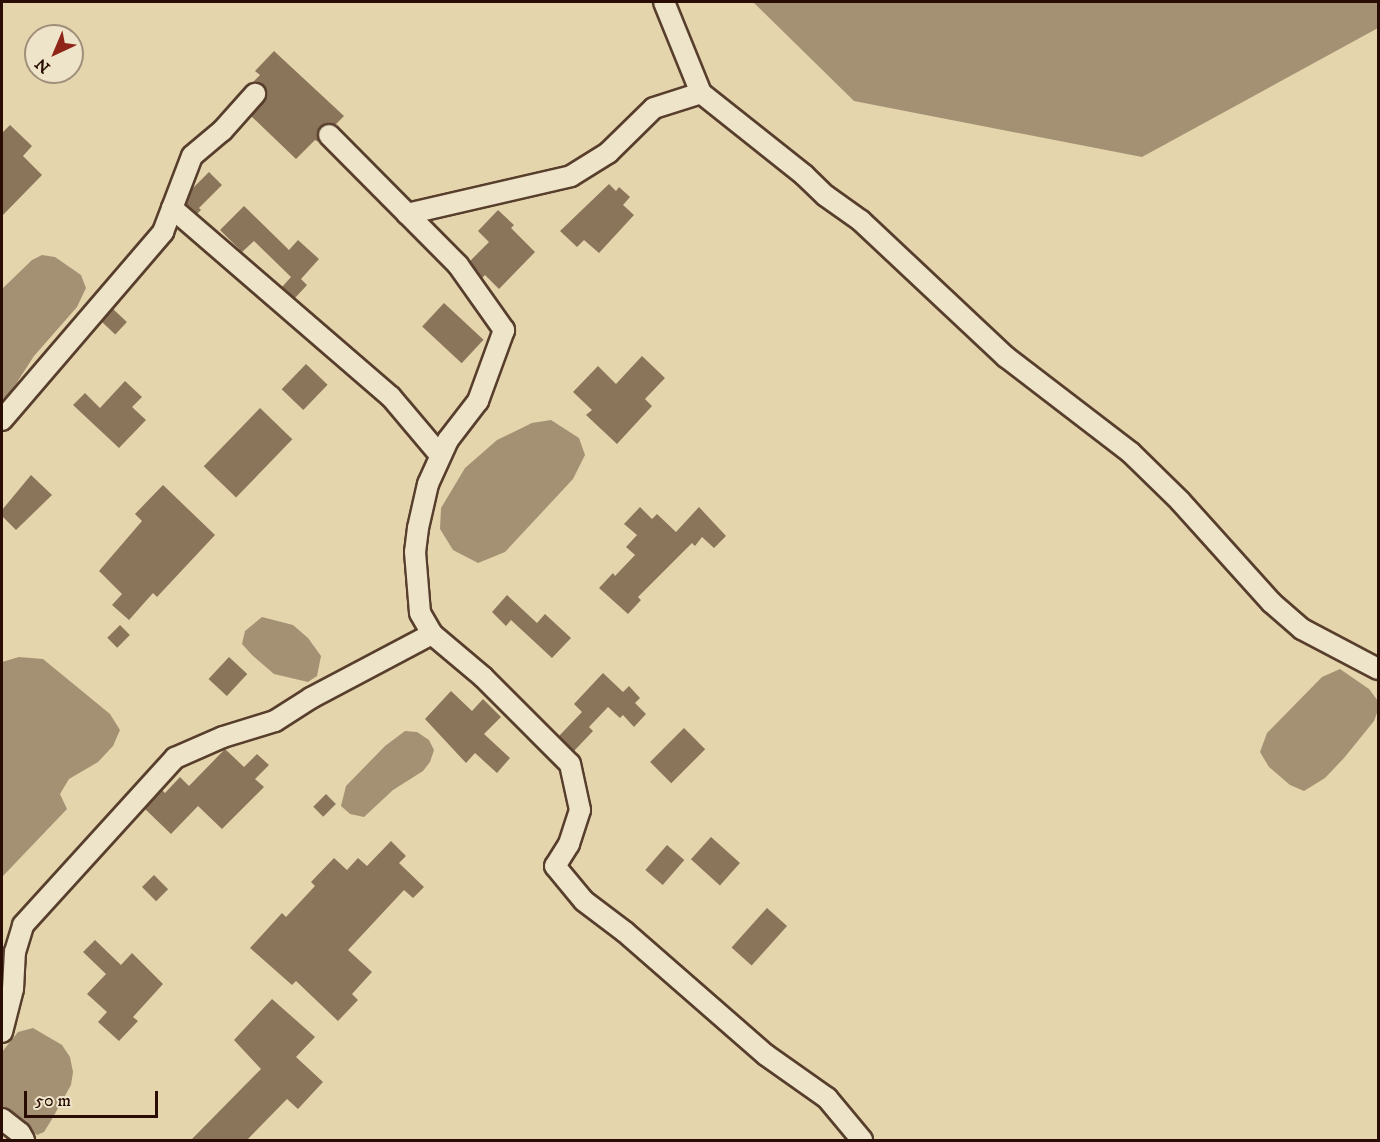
<!DOCTYPE html>
<style>
body{margin:0}
#map{position:relative;width:1380px;height:1142px;overflow:hidden;background:#e4d5ac;font-family:"IM FELL DW Pica",serif}
div>[style]{position:absolute}
.water>*{inset:0;background:#a49173}
.building>*{inset:0;background:#8a755b;transform-origin:0 0}
.roads{filter:drop-shadow(2px 0 #583e2d) drop-shadow(-2px 0 #583e2d) drop-shadow(0 2px #583e2d) drop-shadow(0 -2px #583e2d)}
.minor>*{height:20px;margin:-10px;padding:0 10px;transform-origin:10px;border-radius:10px;background:#ede4c9}
span{translate:-50% -50%;white-space:nowrap;text-align:center;line-height:1.15;-webkit-text-stroke:4.5px #ede4c9;paint-order:stroke}
.frame{position:absolute;inset:0;border:3px solid #290c03;pointer-events:none}
.north{position:absolute;left:24px;top:24px;width:60px;height:60px;box-sizing:border-box;background:#ede4c9;border:2px solid #9f8e7a;border-radius:50%;rotate:224deg;font-size:16px;font-weight:700;line-height:24px;text-align:center;color:#290c03}
.north::after{content:'';display:block;margin:auto;width:21px;height:27px;background:#8f2418;clip-path:polygon(50% 0,100% 100%,50% 72%,0 100%)}
.scale{position:absolute;left:24px;top:1091px;width:134px;height:27px;box-sizing:border-box;border:3px solid #290c03;border-top:0;padding-left:8px;font-size:18px;line-height:21px;white-space:nowrap;color:#290c03;-webkit-text-stroke:4px #ede4c9;paint-order:stroke}
</style>
<div id="map">
<div class="water">
<i style="clip-path:polygon(753px 2px,1378px 2px,1378px 28px,1142px 157px,854px 101px)"></i>
<i style="clip-path:polygon(42px 255px,55px 257px,81px 275px,86px 288px,77px 307px,34px 356px,12px 390px,2px 400px,2px 289px,32px 260px)"></i>
<i style="clip-path:polygon(551px 420px,579px 438px,585px 455px,573px 479px,505px 552px,478px 563px,453px 550px,440px 529px,441px 508px,465px 468px,497px 440px,532px 423px)"></i>
<i style="clip-path:polygon(262px 617px,293px 625px,308px 638px,321px 656px,317px 676px,308px 682px,274px 674px,252px 655px,242px 644px,245px 631px)"></i>
<i style="clip-path:polygon(19px 657px,43px 659px,110px 714px,120px 730px,113px 746px,98px 762px,69px 779px,60px 794px,67px 809px,2px 877px,2px 662px)"></i>
<i style="clip-path:polygon(1340px 669px,1369px 689px,1378px 701px,1378px 710px,1374px 721px,1344px 758px,1325px 778px,1304px 791px,1290px 785px,1269px 767px,1260px 752px,1267px 733px,1322px 677px)"></i>
<i style="clip-path:polygon(405px 731px,417px 732px,429px 740px,434px 750px,430px 762px,423px 771px,393px 790px,364px 817px,350px 814px,341px 806px,346px 786px,385px 746px)"></i>
<i style="clip-path:polygon(33px 1028px,62px 1045px,70px 1057px,73px 1072px,71px 1085px,52px 1119px,44px 1132px,37px 1135px,2px 1106px,2px 1052px,18px 1032px)"></i>
</div>
<div class="building">
<i style="clip-path:polygon(274px 51px,344px 116px,335px 125px,327px 123px,321px 126px,317px 132px,319px 142px,315px 140px,296px 159px,251px 116px,267px 96px,263px 85px,253px 82px,260px 75px,255px 71px)"></i>
<i style="clip-path:polygon(10px 125px,32px 146px,23px 156px,42px 175px,2px 216px,2px 133px)"></i>
<i style="clip-path:polygon(209px 172px,222px 185px,199px 208px,201px 210px,197px 214px,186px 205px,192px 189px)"></i>
<i style="clip-path:polygon(609px 184px,616px 191px,619px 187px,630px 197px,623px 205px,634px 215px,599px 253px,584px 240px,577px 247px,560px 231px)"></i>
<i style="clip-path:polygon(244px 206px,289px 250px,298px 240px,319px 259px,301px 279px,307px 285px,295px 298px,282px 287px,291px 277px,254px 241px,242px 252px,220px 230px)"></i>
<i style="clip-path:polygon(498px 210px,514px 225px,511px 228px,535px 252px,499px 289px,485px 275px,482px 278px,470px 261px,489px 242px,478px 231px)"></i>
<i style="left:444px;top:303px;width:54px;height:32px;rotate:43deg"></i>
<i style="left:113px;top:309px;width:19px;height:17px;rotate:43deg"></i>
<i style="clip-path:polygon(642px 356px,665px 378px,645px 399px,652px 406px,617px 444px,586px 415px,592px 410px,573px 392px,598px 366px,616px 384px)"></i>
<i style="left:306px;top:364px;width:30px;height:35px;rotate:44deg"></i>
<i style="clip-path:polygon(125px 381px,142px 397px,132px 407px,146px 420px,119px 448px,73px 405px,85px 393px,100px 408px)"></i>
<i style="left:260px;top:408px;width:45px;height:81px;rotate:44deg"></i>
<i style="clip-path:polygon(31px 475px,52px 495px,16px 530px,2px 516px,2px 510px)"></i>
<i style="clip-path:polygon(163px 485px,215px 535px,157px 597px,153px 593px,129px 620px,112px 605px,122px 594px,99px 571px,142px 521px,135px 514px)"></i>
<i style="clip-path:polygon(640px 507px,652px 519px,657px 514px,676px 532px,699px 507px,726px 536px,714px 548px,702px 537px,695px 546px,692px 543px,638px 597px,641px 600px,628px 614px,599px 588px,613px 573px,615px 576px,635px 555px,626px 547px,637px 535px,624px 524px)"></i>
<i style="clip-path:polygon(507px 595px,537px 623px,545px 614px,571px 638px,552px 658px,511px 620px,506px 626px,492px 612px)"></i>
<i style="left:120px;top:625px;width:14px;height:18px;rotate:45deg"></i>
<i style="left:229px;top:657px;width:25px;height:30px;rotate:43deg"></i>
<i style="clip-path:polygon(603px 673px,623px 692px,629px 686px,640px 698px,635px 703px,646px 714px,634px 727px,623px 715px,620px 718px,608px 707px,589px 727px,593px 731px,574px 751px,559px 736px,582px 712px,574px 704px)"></i>
<i style="clip-path:polygon(451px 691px,472px 711px,483px 699px,501px 717px,484px 734px,510px 758px,497px 773px,475px 753px,466px 763px,425px 719px)"></i>
<i style="left:684px;top:728px;width:30px;height:48px;rotate:45deg"></i>
<i style="clip-path:polygon(225px 749px,244px 767px,257px 754px,269px 765px,255px 779px,264px 787px,222px 829px,198px 806px,171px 834px,145px 809px,162px 790px,165px 793px,180px 777px,189px 786px)"></i>
<i style="left:326px;top:794px;width:14px;height:18px;rotate:45deg"></i>
<i style="left:711px;top:837px;width:39px;height:30px;rotate:42deg"></i>
<i style="clip-path:polygon(391px 841px,406px 856px,399px 863px,424px 887px,413px 898px,404px 890px,348px 950px,372px 972px,352px 994px,358px 1000px,338px 1021px,296px 981px,292px 985px,250px 948px,282px 913px,286px 917px,315px 886px,311px 882px,334px 858px,347px 870px,358px 858px,367px 866px)"></i>
<i style="left:667px;top:845px;width:23px;height:33px;rotate:41deg"></i>
<i style="left:154px;top:875px;width:20px;height:17px;rotate:45deg"></i>
<i style="left:767px;top:908px;width:27px;height:53px;rotate:42deg"></i>
<i style="clip-path:polygon(95px 940px,121px 965px,132px 953px,163px 984px,133px 1017px,138px 1021px,119px 1041px,98px 1022px,107px 1012px,87px 994px,106px 974px,83px 952px)"></i>
<i style="clip-path:polygon(272px 999px,315px 1037px,296px 1057px,323px 1082px,298px 1109px,287px 1099px,247px 1140px,191px 1140px,261px 1069px,234px 1040px)"></i>
</div>
<div class="roads">
<div class="minor">
<i style="left:664px;top:2px;width:98px;rotate:67.9deg"></i>
<i style="left:329px;top:135px;width:183px;rotate:45.2deg"></i>
<i style="left:458px;top:265px;width:80px;rotate:54.7deg"></i>
<i style="left:504px;top:330px;width:76px;rotate:110.1deg"></i>
<i style="left:478px;top:401px;width:49px;rotate:127.6deg"></i>
<i style="left:448px;top:440px;width:48px;rotate:114.4deg"></i>
<i style="left:428px;top:484px;width:45px;rotate:102.8deg"></i>
<i style="left:418px;top:528px;width:24px;rotate:97deg"></i>
<i style="left:415px;top:552px;width:61px;rotate:85.3deg"></i>
<i style="left:420px;top:613px;width:24px;rotate:60deg"></i>
<i style="left:432px;top:634px;width:67px;rotate:40.1deg"></i>
<i style="left:483px;top:677px;width:123px;rotate:45deg"></i>
<i style="left:570px;top:764px;width:47px;rotate:77.7deg"></i>
<i style="left:580px;top:810px;width:36px;rotate:108deg"></i>
<i style="left:569px;top:844px;width:26px;rotate:122deg"></i>
<i style="left:555px;top:866px;width:45px;rotate:50.4deg"></i>
<i style="left:584px;top:901px;width:51px;rotate:37.1deg"></i>
<i style="left:625px;top:932px;width:187px;rotate:41.1deg"></i>
<i style="left:766px;top:1055px;width:75px;rotate:35.2deg"></i>
<i style="left:827px;top:1098px;width:55px;rotate:50.2deg"></i>
<i style="left:172px;top:208px;width:289px;rotate:40.8deg"></i>
<i style="left:391px;top:397px;width:76px;rotate:49.8deg"></i>
<i style="left:407px;top:214px;width:168px;rotate:-13deg"></i>
<i style="left:571px;top:176px;width:44px;rotate:-31.9deg"></i>
<i style="left:608px;top:153px;width:64px;rotate:-44.4deg"></i>
<i style="left:654px;top:108px;width:49px;rotate:-17.7deg"></i>
<i style="left:701px;top:93px;width:132px;rotate:38.5deg"></i>
<i style="left:804px;top:175px;width:30px;rotate:44deg"></i>
<i style="left:826px;top:196px;width:43px;rotate:35.5deg"></i>
<i style="left:861px;top:221px;width:199px;rotate:43.2deg"></i>
<i style="left:1006px;top:357px;width:156px;rotate:37.5deg"></i>
<i style="left:1130px;top:452px;width:70px;rotate:44.4deg"></i>
<i style="left:1180px;top:501px;width:137px;rotate:48deg"></i>
<i style="left:1272px;top:603px;width:40px;rotate:41deg"></i>
<i style="left:1302px;top:629px;width:86px;rotate:27.8deg"></i>
<i style="left:2px;top:420px;width:248px;rotate:-49.4deg"></i>
<i style="left:163px;top:232px;width:81px;rotate:-69.1deg"></i>
<i style="left:192px;top:156px;width:39px;rotate:-40deg"></i>
<i style="left:222px;top:131px;width:50px;rotate:-48.3deg"></i>
<i style="left:2px;top:1032px;width:44px;rotate:-75.7deg"></i>
<i style="left:13px;top:989px;width:37px;rotate:-87deg"></i>
<i style="left:15px;top:952px;width:28px;rotate:-73deg"></i>
<i style="left:23px;top:925px;width:226px;rotate:-47.7deg"></i>
<i style="left:175px;top:758px;width:52px;rotate:-23.6deg"></i>
<i style="left:223px;top:737px;width:54px;rotate:-17.1deg"></i>
<i style="left:275px;top:721px;width:43px;rotate:-32.6deg"></i>
<i style="left:311px;top:698px;width:137px;rotate:-27.9deg"></i>
<i style="left:2px;top:1119px;width:23px;rotate:38deg"></i>
<i style="left:20px;top:1133px;width:8px;rotate:60deg"></i>
</div>
</div>
<div class="frame"></div>
<div class="north">N</div>
<div class="scale">50 m</div>
</div>
